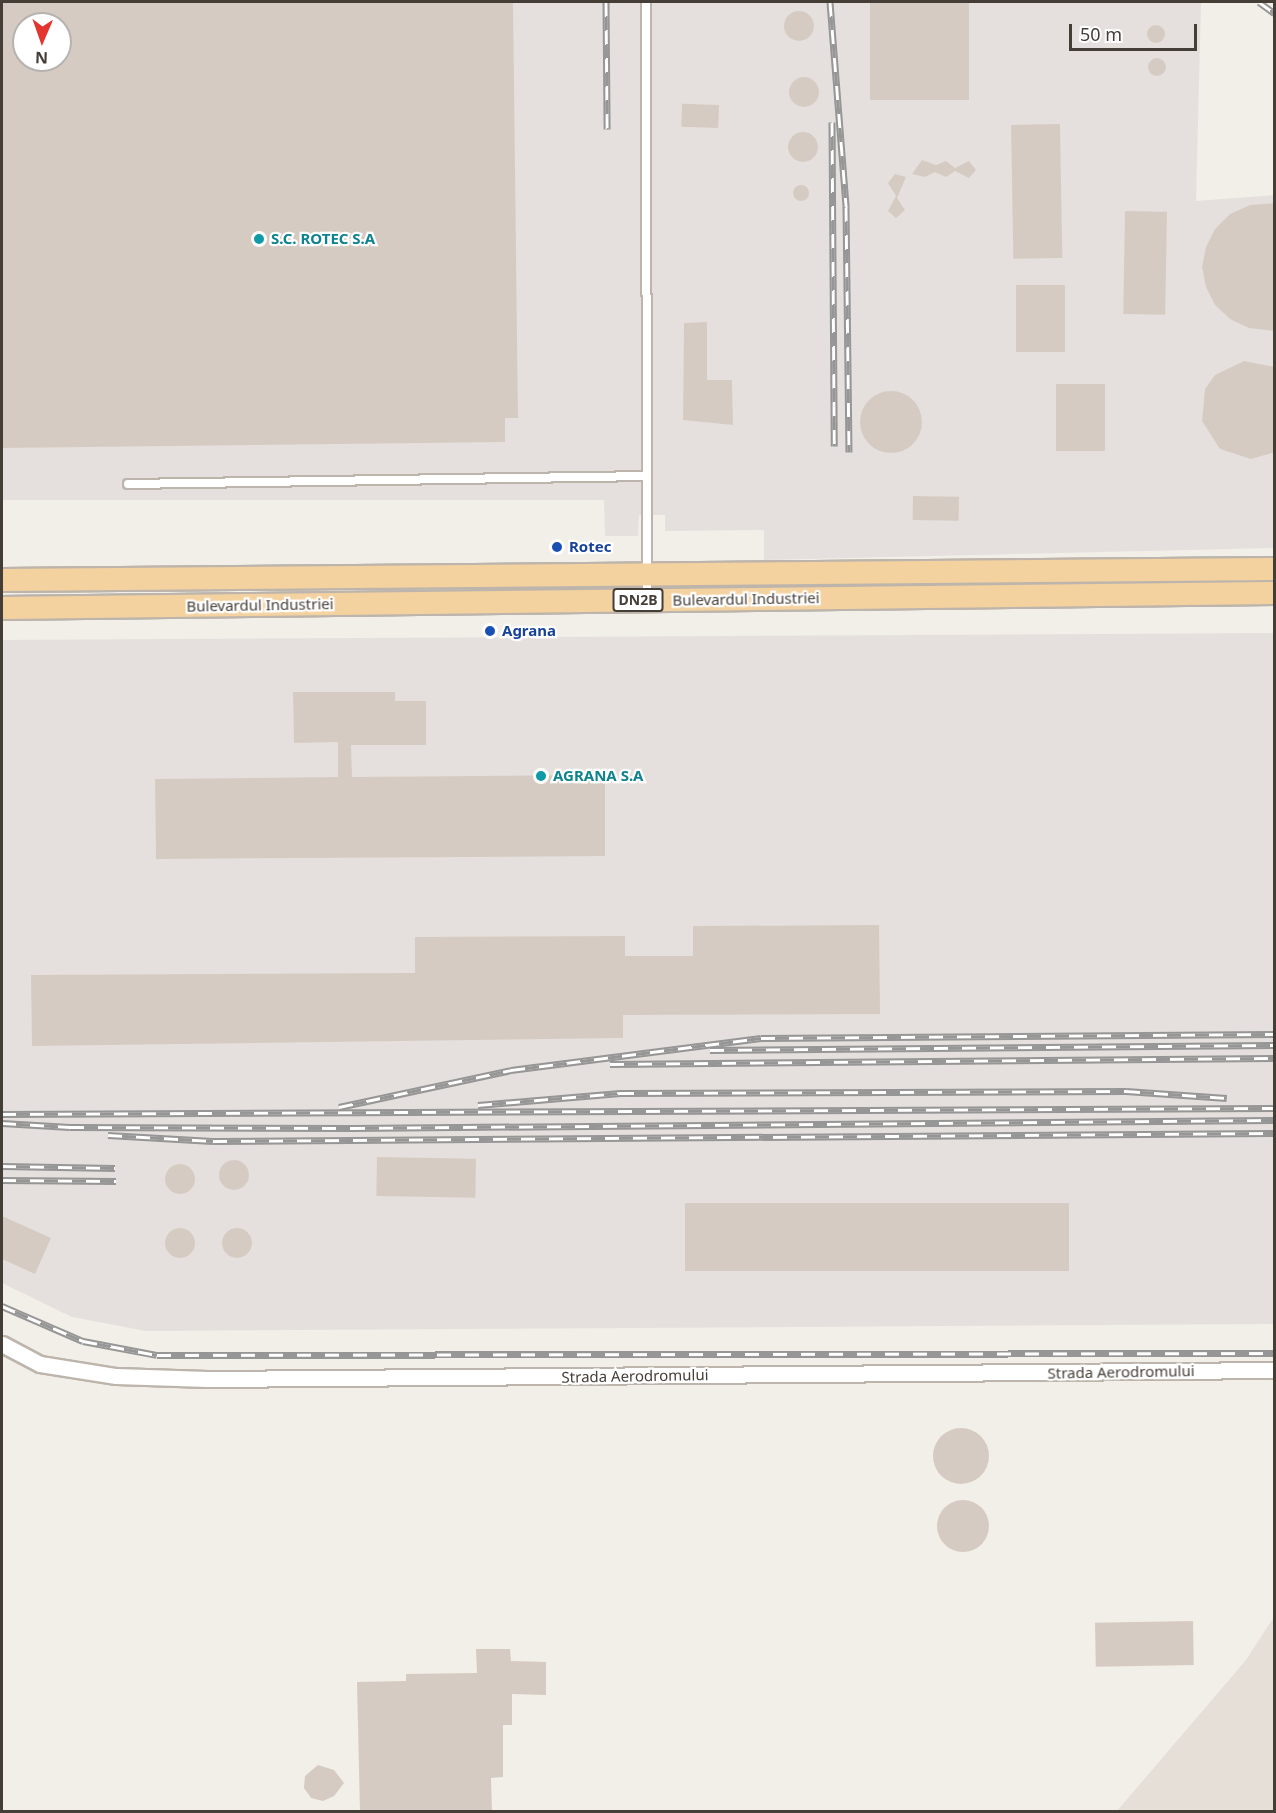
<!DOCTYPE html>
<style>
body{margin:0}
#map{position:relative;width:1276px;height:1813px;overflow:hidden;background:#f2eee8;font-family:"Noto Sans",sans-serif}
div>[style]{position:absolute}
.residential>*{inset:0;background:#e6dfd7}
.industrial>*{inset:0;background:#e5e0dd}
.building>*{inset:0;background:#d6cbc2;transform-origin:0 0}
.round{border-radius:50%}
.roads{filter:drop-shadow(2px 0 #bdb5ac) drop-shadow(-2px 0 #bdb5ac) drop-shadow(0 2px #bdb5ac) drop-shadow(0 -2px #bdb5ac)}
.service>*{height:8px;margin:-4px;padding:0 4px;transform-origin:4px;border-radius:4px;background:#fff}
.minor>*{height:15px;margin:-7.5px;padding:0 7.5px;transform-origin:7.5px;border-radius:7.5px;background:#fff}
.primary>*{height:22px;margin:-11px;padding:0 11px;transform-origin:11px;border-radius:11px;background:#f4d2a0}
.rail>*{height:7px;margin-top:-3.5px;transform-origin:0;background:repeating-linear-gradient(90deg,#fff 0 14px,#969696 0 28px);box-sizing:border-box;border-block:2px solid #969696}
.dots>*{width:16px;height:16px;translate:-50% -50%;box-sizing:border-box;border:3px solid #fff;border-radius:50%}
span{translate:-50% -50%;white-space:nowrap;text-align:center;line-height:1.15;-webkit-text-stroke:4.5px #fff;paint-order:stroke}
.shield-label span{padding:2px 4px;background:#fff;border:2px solid;border-radius:4px;-webkit-text-stroke-width:0}
.shield-label{font-size:14px;color:#453e37;font-weight:700}
.culture-label{font-size:15px;color:#0d838f;font-weight:700}
.left{translate:0 -50%;text-align:left}
.transit-label{font-size:15px;color:#164399;font-weight:700}
.street-label{font-size:15px;color:#453e37}
.frame{position:absolute;inset:0;border:3px solid #453e37;pointer-events:none}
.north{position:absolute;left:12px;top:12px;width:60px;height:60px;box-sizing:border-box;background:#fff;border:2px solid #b5b2af;border-radius:50%;rotate:182deg;font-size:16px;font-weight:700;line-height:24px;text-align:center;color:#453e37}
.north::after{content:'';display:block;margin:auto;width:21px;height:27px;background:#e4342e;clip-path:polygon(50% 0,100% 100%,50% 72%,0 100%)}
.scale{position:absolute;left:1069px;top:24px;width:128px;height:27px;box-sizing:border-box;border:3px solid #453e37;border-top:0;padding-left:8px;font-size:18px;line-height:21px;white-space:nowrap;color:#453e37;-webkit-text-stroke:4px #fff;paint-order:stroke}
</style>
<div id="map">
<div class="residential">
<i style="clip-path:polygon(1274px 1617px,1274px 1811px,1117px 1811px,1246px 1660px)"></i>
</div>
<div class="industrial">
<i style="clip-path:polygon(evenodd,2px 2px,1201px 2px,1196px 201px,1274px 195px,1274px 548px,764px 560px,764px 530px,665px 531px,665px 515px,639px 515px,638px 536px,605px 536px,604px 500px,2px 500px,2px 2px,24px 24px,60px 24px,60px 60px,24px 60px,24px 24px)"></i>
<i style="clip-path:polygon(1274px 633px,1274px 1324px,146px 1331px,72px 1317px,2px 1283px,2px 640px)"></i>
</div>
<div class="building">
<i style="clip-path:polygon(evenodd,2px 2px,513px 2px,518px 418px,505px 418px,505px 442px,2px 448px,2px 2px,24px 24px,60px 24px,60px 60px,24px 60px,24px 24px)"></i>
<i style="left:870px;top:2px;width:99px;height:98px"></i>
<i class="round" style="left:784px;top:11px;width:30px;height:30px"></i>
<i class="round" style="left:1147px;top:25px;width:18px;height:18px"></i>
<i class="round" style="left:1148px;top:58px;width:18px;height:18px"></i>
<i class="round" style="left:789px;top:77px;width:30px;height:30px"></i>
<i style="left:719px;top:105px;width:23px;height:37px;rotate:92deg"></i>
<i style="left:1060px;top:124px;width:134px;height:49px;rotate:89deg"></i>
<i class="round" style="left:788px;top:132px;width:30px;height:30px"></i>
<i style="clip-path:polygon(922px 160px,936px 165px,946px 161px,955px 168px,969px 161px,976px 170px,969px 178px,955px 171px,946px 177px,935px 172px,925px 177px,912px 174px)"></i>
<i style="clip-path:polygon(895px 174px,906px 177px,897px 198px,905px 210px,896px 218px,888px 211px,896px 196px,888px 183px)"></i>
<i class="round" style="left:793px;top:185px;width:16px;height:16px"></i>
<i style="clip-path:polygon(1275px 203px,1275px 331px,1249px 328px,1230px 319px,1215px 305px,1206px 287px,1202px 267px,1206px 247px,1215px 229px,1230px 214px,1250px 205px)"></i>
<i style="left:1125px;top:211px;width:42px;height:103px;rotate:1deg"></i>
<i style="left:1016px;top:285px;width:49px;height:67px"></i>
<i style="clip-path:polygon(707px 322px,707px 380px,732px 380px,733px 425px,683px 420px,684px 323px)"></i>
<i style="clip-path:polygon(1244px 361px,1275px 367px,1275px 452px,1251px 459px,1220px 449px,1202px 421px,1205px 389px,1215px 375px)"></i>
<i style="left:1056px;top:384px;width:49px;height:67px"></i>
<i class="round" style="left:860px;top:391px;width:62px;height:62px"></i>
<i style="left:913px;top:496px;width:46px;height:24px;rotate:1deg"></i>
<i style="clip-path:polygon(293px 692px,395px 692px,395px 701px,426px 701px,426px 745px,351px 745px,352px 777px,605px 775px,605px 856px,156px 859px,155px 779px,338px 777px,338px 742px,294px 743px)"></i>
<i style="clip-path:polygon(879px 925px,880px 1014px,623px 1015px,623px 1038px,32px 1046px,31px 975px,415px 973px,415px 937px,625px 936px,625px 956px,693px 956px,693px 926px)"></i>
<i style="left:377px;top:1157px;width:99px;height:39px;rotate:1deg"></i>
<i class="round" style="left:219px;top:1160px;width:30px;height:30px"></i>
<i class="round" style="left:165px;top:1164px;width:30px;height:30px"></i>
<i style="left:1069px;top:1203px;width:68px;height:384px;rotate:90deg"></i>
<i style="clip-path:polygon(2px 1216px,51px 1238px,35px 1274px,2px 1259px)"></i>
<i class="round" style="left:222px;top:1228px;width:30px;height:30px"></i>
<i class="round" style="left:165px;top:1228px;width:30px;height:30px"></i>
<i class="round" style="left:933px;top:1428px;width:56px;height:56px"></i>
<i class="round" style="left:937px;top:1500px;width:52px;height:52px"></i>
<i style="left:1193px;top:1621px;width:44px;height:98px;rotate:89deg"></i>
<i style="clip-path:polygon(476px 1649px,510px 1649px,511px 1661px,546px 1662px,546px 1695px,512px 1694px,512px 1725px,503px 1725px,503px 1777px,491px 1778px,492px 1812px,360px 1812px,357px 1682px,406px 1681px,406px 1674px,477px 1673px)"></i>
<i style="clip-path:polygon(318px 1765px,334px 1770px,344px 1783px,334px 1796px,323px 1801px,311px 1798px,304px 1788px,305px 1776px)"></i>
</div>
<div class="roads">
<div class="service">
<i style="left:646px;top:2px;width:597px;rotate:89.9deg"></i>
<i style="left:128px;top:484px;width:519px;rotate:-0.88deg"></i>
</div>
<div class="minor">
<i style="left:2px;top:1344px;width:43px;rotate:27.8deg"></i>
<i style="left:40px;top:1364px;width:77px;rotate:9deg"></i>
<i style="left:116px;top:1376px;width:91px;rotate:1.9deg"></i>
<i style="left:207px;top:1379px;width:1067px;rotate:-0.48deg"></i>
</div>
<div class="primary">
<i style="left:2px;top:580px;width:1272px;rotate:-0.5deg"></i>
<i style="left:2px;top:608px;width:1272px;rotate:-0.68deg"></i>
</div>
</div>
<div class="rail">
<i style="left:606px;top:2px;width:127px;rotate:89.5deg"></i>
<i style="left:830px;top:2px;width:206px;rotate:85.5deg"></i>
<i style="left:846px;top:207px;width:245px;rotate:89.3deg"></i>
<i style="left:1259px;top:2px;width:19px;rotate:36deg"></i>
<i style="left:832px;top:122px;width:324px;rotate:89.6deg"></i>
<i style="left:710px;top:1050px;width:564px;rotate:-0.51deg"></i>
<i style="left:610px;top:1064px;width:664px;rotate:-0.52deg"></i>
<i style="left:478px;top:1105px;width:143px;rotate:-4.8deg"></i>
<i style="left:620px;top:1093px;width:506px;rotate:-0.23deg"></i>
<i style="left:1126px;top:1091px;width:101px;rotate:4deg"></i>
<i style="left:339px;top:1107px;width:176px;rotate:-12.1deg"></i>
<i style="left:511px;top:1070px;width:252px;rotate:-7.3deg"></i>
<i style="left:761px;top:1038px;width:513px;rotate:-0.45deg"></i>
<i style="left:2px;top:1114px;width:1272px;rotate:-0.27deg"></i>
<i style="left:2px;top:1123px;width:68px;rotate:3.4deg"></i>
<i style="left:70px;top:1127px;width:281px;rotate:0.2deg"></i>
<i style="left:351px;top:1128px;width:923px;rotate:-0.5deg"></i>
<i style="left:108px;top:1135px;width:105px;rotate:3.3deg"></i>
<i style="left:213px;top:1141px;width:1061px;rotate:-0.43deg"></i>
<i style="left:2px;top:1166px;width:113px;rotate:1deg"></i>
<i style="left:2px;top:1180px;width:114px;rotate:0.5deg"></i>
<i style="left:2px;top:1306px;width:88px;rotate:23.4deg"></i>
<i style="left:83px;top:1341px;width:75px;rotate:10.7deg"></i>
<i style="left:157px;top:1355px;width:1117px;rotate:-0.1deg"></i>
</div>
<div class="dots">
<i style="left:259px;top:239px;background:#0f9aa8"></i>
<i style="left:557px;top:547px;background:#1a4fb4"></i>
<i style="left:490px;top:631px;background:#1a4fb4"></i>
<i style="left:541px;top:776px;background:#0f9aa8"></i>
</div>
<div class="shield-label">
<span style="left:638px;top:600px">DN2B</span>
</div>
<div class="culture-label">
<span class="left" style="left:271px;top:239px">S.C. ROTEC S.A</span>
<span class="left" style="left:553px;top:776px">AGRANA S.A</span>
</div>
<div class="transit-label">
<span class="left" style="left:569px;top:547px">Rotec</span>
<span class="left" style="left:502px;top:631px">Agrana</span>
</div>
<div class="street-label">
<span style="left:746px;top:599px;rotate:-1deg">Bulevardul Industriei</span>
<span style="left:260px;top:605px;rotate:-1deg">Bulevardul Industriei</span>
<span style="left:1121px;top:1372px;rotate:-1deg">Strada Aerodromului</span>
<span style="left:635px;top:1376px;rotate:-1deg">Strada Aerodromului</span>
</div>
<div class="frame"></div>
<div class="north">N</div>
<div class="scale">50 m</div>
</div>
